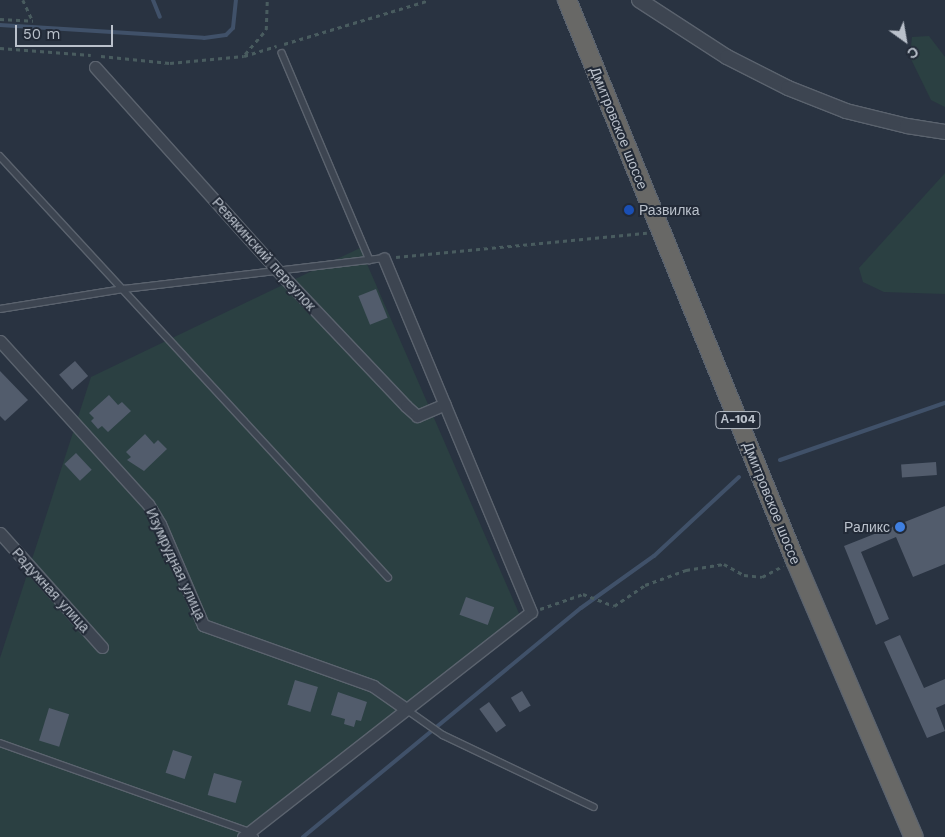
<!DOCTYPE html>
<meta charset="utf-8">
<style>
body{margin:0}
#map{position:relative;width:945px;height:837px;overflow:hidden;background:#293341;font-family:"Work Sans",sans-serif}
div>[style]{position:absolute}
.green>*{inset:0;background:#2b4042}
.stream>*{height:4px;margin:-2px;padding:0 2px;transform-origin:2px;border-radius:2px;background:#405169}
.building>*{inset:0;background:#525c6c;transform-origin:0 0}
.path>*{height:2.5px;margin-top:-1.25px;transform-origin:0;background:repeating-linear-gradient(90deg,#495c5f 0 4px,transparent 0 8px)}
.roads{filter:drop-shadow(1px 0 #5b636e) drop-shadow(-1px 0 #5b636e) drop-shadow(0 1px #5b636e) drop-shadow(0 -1px #5b636e)}
.service>*{height:5.5px;margin:-2.75px;padding:0 2.75px;transform-origin:2.75px;border-radius:2.75px;background:#3d4551}
.minor>*{height:11px;margin:-5.5px;padding:0 5.5px;transform-origin:5.5px;border-radius:5.5px;background:#3d4551}
.tertiary>*{height:14px;margin:-7px;padding:0 7px;transform-origin:7px;border-radius:7px;background:#3d4551}
.trunk>*{height:18px;margin:-9px;padding:0 9px;transform-origin:9px;border-radius:9px;background:#686866}
.dots>*{width:14px;height:14px;translate:-50% -50%;box-sizing:border-box;border:2px solid #222a37;border-radius:50%}
span{translate:-50% -50%;white-space:nowrap;text-align:center;line-height:1.15;-webkit-text-stroke:4px #222a37;paint-order:stroke}
.shield-label span{padding:1px 4px;background:#222a37;border:1px solid;border-radius:4px;-webkit-text-stroke-width:0}
.shield-label{font-size:12px;color:#bac1cb;font-weight:700}
.street-label{font-size:14px;color:#bac1cb}
.poi-label{font-size:14px;color:#bac1cb}
.left{translate:0 -50%;text-align:left}
.right{translate:-100% -50%;text-align:right}
.north{position:absolute;left:880px;top:15px;width:50px;height:50px;-webkit-text-stroke:4px #222a37;paint-order:stroke;rotate:148deg;font-size:14px;font-weight:700;line-height:20px;text-align:center;color:#bac1cb}
.north::after{content:'';display:block;margin:auto;width:18px;height:22px;background:#bac1cb;clip-path:polygon(50% 0,100% 100%,50% 72%,0 100%)}
.scale{position:absolute;left:15px;top:25px;width:98px;height:22px;box-sizing:border-box;border:2px solid #bac1cb;border-top:0;padding-left:6px;font-size:15px;line-height:18px;white-space:nowrap;color:#bac1cb;-webkit-text-stroke:4px #222a37;paint-order:stroke}
</style>
<div id="map">
<div class="green">
<i style="clip-path:polygon(929px 36px,945px 57px,945px 107px,931px 100px,910px 57px,912px 37px)"></i>
<i style="clip-path:polygon(945px 173px,945px 294px,884px 292px,863px 282px,859px 268px)"></i>
<i style="clip-path:polygon(360px 248px,521px 618px,345px 767px,254px 837px,0 837px,0 658px,91px 377px)"></i>
</div>
<div class="stream">
<i style="left:153px;top:0;width:18px;rotate:68deg"></i>
<i style="left:0;top:25px;width:204px;rotate:3.6deg"></i>
<i style="left:204px;top:38px;width:22px;rotate:-8deg"></i>
<i style="left:226px;top:35px;width:10px;rotate:-45deg"></i>
<i style="left:233px;top:28px;width:28px;rotate:-84deg"></i>
<i style="left:780px;top:460px;width:175px;rotate:-19.1deg"></i>
<i style="left:303px;top:837px;width:360px;rotate:-39.5deg"></i>
<i style="left:581px;top:608px;width:90px;rotate:-35.5deg"></i>
<i style="left:654px;top:556px;width:116px;rotate:-42.9deg"></i>
</div>
<div class="building">
<i style="left:376px;top:289px;width:31px;height:19px;rotate:68deg"></i>
<i style="left:75px;top:361px;width:20px;height:21px;rotate:49deg"></i>
<i style="clip-path:polygon(0 371px,28px 400px,5px 421px,0 416px)"></i>
<i style="clip-path:polygon(109px 395px,118px 405px,122px 402px,131px 411px,108px 432px,102px 426px,98px 429px,91px 421px,94px 418px,89px 413px)"></i>
<i style="clip-path:polygon(145px 434px,154px 444px,158px 440px,167px 449px,144px 471px,127px 460px,131px 457px,126px 452px)"></i>
<i style="left:76px;top:453px;width:23px;height:16px;rotate:47deg"></i>
<i style="left:936px;top:462px;width:13px;height:35px;rotate:86deg"></i>
<i style="clip-path:polygon(945px 506px,945px 564px,913px 577px,896px 537px,861px 552px,889px 619px,876px 625px,844px 546px)"></i>
<i style="left:466px;top:597px;width:30px;height:19px;rotate:20deg"></i>
<i style="clip-path:polygon(900px 635px,924px 688px,945px 679px,945px 704px,936px 708px,945px 731px,927px 738px,884px 642px)"></i>
<i style="left:295px;top:680px;width:24px;height:26px;rotate:17deg"></i>
<i style="left:522px;top:691px;width:17px;height:13px;rotate:59deg"></i>
<i style="clip-path:polygon(338px 692px,367px 702px,361px 721px,356px 720px,354px 727px,344px 724px,345px 719px,331px 715px)"></i>
<i style="left:489px;top:702px;width:29px;height:12px;rotate:54deg"></i>
<i style="left:49px;top:708px;width:21px;height:34px;rotate:17deg"></i>
<i style="left:173px;top:750px;width:20px;height:24px;rotate:18deg"></i>
<i style="left:214px;top:773px;width:29px;height:23px;rotate:16deg"></i>
</div>
<div class="path">
<i style="left:23px;top:0;width:23px;rotate:65deg"></i>
<i style="left:0;top:19px;width:33px;rotate:3deg"></i>
<i style="left:284px;top:44px;width:152px;rotate:-16.8deg"></i>
<i style="left:0;top:48px;width:91px;rotate:4.4deg"></i>
<i style="left:245px;top:54px;width:32px;rotate:-49deg"></i>
<i style="left:266px;top:30px;width:30px;rotate:-88deg"></i>
<i style="left:101px;top:56px;width:69px;rotate:5.8deg"></i>
<i style="left:170px;top:63px;width:74px;rotate:-5.4deg"></i>
<i style="left:244px;top:56px;width:34px;rotate:-17deg"></i>
<i style="left:396px;top:257px;width:252px;rotate:-5.5deg"></i>
<i style="left:540px;top:609px;width:46px;rotate:-19.2deg"></i>
<i style="left:583px;top:594px;width:33px;rotate:21deg"></i>
<i style="left:614px;top:606px;width:37px;rotate:-34deg"></i>
<i style="left:645px;top:585px;width:44px;rotate:-20.1deg"></i>
<i style="left:686px;top:570px;width:38px;rotate:-9deg"></i>
<i style="left:724px;top:564px;width:23px;rotate:29deg"></i>
<i style="left:744px;top:575px;width:18px;rotate:6deg"></i>
<i style="left:762px;top:577px;width:24px;rotate:-28deg"></i>
</div>
<div class="roads">
<div class="service">
<i style="left:282px;top:53px;width:225px;rotate:67deg"></i>
<i style="left:0;top:156px;width:573px;rotate:47.34deg"></i>
<i style="left:0;top:309px;width:126px;rotate:-9.2deg"></i>
<i style="left:124px;top:289px;width:262px;rotate:-6.8deg"></i>
<i style="left:406px;top:709px;width:45px;rotate:35.1deg"></i>
<i style="left:443px;top:735px;width:167px;rotate:25.5deg"></i>
<i style="left:0;top:743px;width:265px;rotate:19.6deg"></i>
<i style="left:250px;top:832px;width:7px;rotate:45deg"></i>
</div>
<div class="minor">
<i style="left:95px;top:67px;width:274px;rotate:48.1deg"></i>
<i style="left:278px;top:271px;width:186px;rotate:46.5deg"></i>
<i style="left:406px;top:406px;width:15px;rotate:42deg"></i>
<i style="left:417px;top:416px;width:30px;rotate:-23deg"></i>
<i style="left:0;top:341px;width:220px;rotate:47.8deg"></i>
<i style="left:148px;top:504px;width:23px;rotate:59deg"></i>
<i style="left:160px;top:524px;width:110px;rotate:66.9deg"></i>
<i style="left:203px;top:625px;width:181px;rotate:19.7deg"></i>
<i style="left:373px;top:686px;width:40px;rotate:34.9deg"></i>
<i style="left:0;top:533px;width:153px;rotate:48.2deg"></i>
<i style="left:243px;top:837px;width:365px;rotate:-38deg"></i>
<i style="left:531px;top:612px;width:383px;rotate:-112.6deg"></i>
</div>
<div class="tertiary">
<i style="left:639px;top:0;width:105px;rotate:32.9deg"></i>
<i style="left:727px;top:57px;width:68px;rotate:26.9deg"></i>
<i style="left:788px;top:88px;width:62px;rotate:21.6deg"></i>
<i style="left:846px;top:111px;width:63px;rotate:13.8deg"></i>
<i style="left:907px;top:126px;width:38px;rotate:9deg"></i>
</div>
<div class="trunk">
<i style="left:567px;top:0;width:605px;rotate:67.85deg"></i>
<i style="left:795px;top:560px;width:301px;rotate:66.8deg"></i>
</div>
</div>
<div class="dots">
<i style="left:629px;top:210px;background:#1a4fb4"></i>
<i style="left:900px;top:527px;background:#3f7fe0"></i>
</div>
<div class="shield-label">
<span style="left:738px;top:420px">А-104</span>
</div>
<div class="street-label">
<span style="left:619px;top:128px;rotate:68deg">Дмитровское шоссе</span>
<span style="left:264px;top:254px;rotate:48deg">Ревякинский переулок</span>
<span style="left:772px;top:503px;rotate:68deg">Дмитровское шоссе</span>
<span style="left:176px;top:564px;rotate:65deg">Изумрудная улица</span>
<span style="left:51px;top:590px;rotate:48deg">Радужная улица</span>
</div>
<div class="poi-label">
<span class="left" style="left:639px;top:210px">Развилка</span>
<span class="right" style="left:890px;top:527px">Раликс</span>
</div>
<div class="north">С</div>
<div class="scale">50 m</div>
</div>
